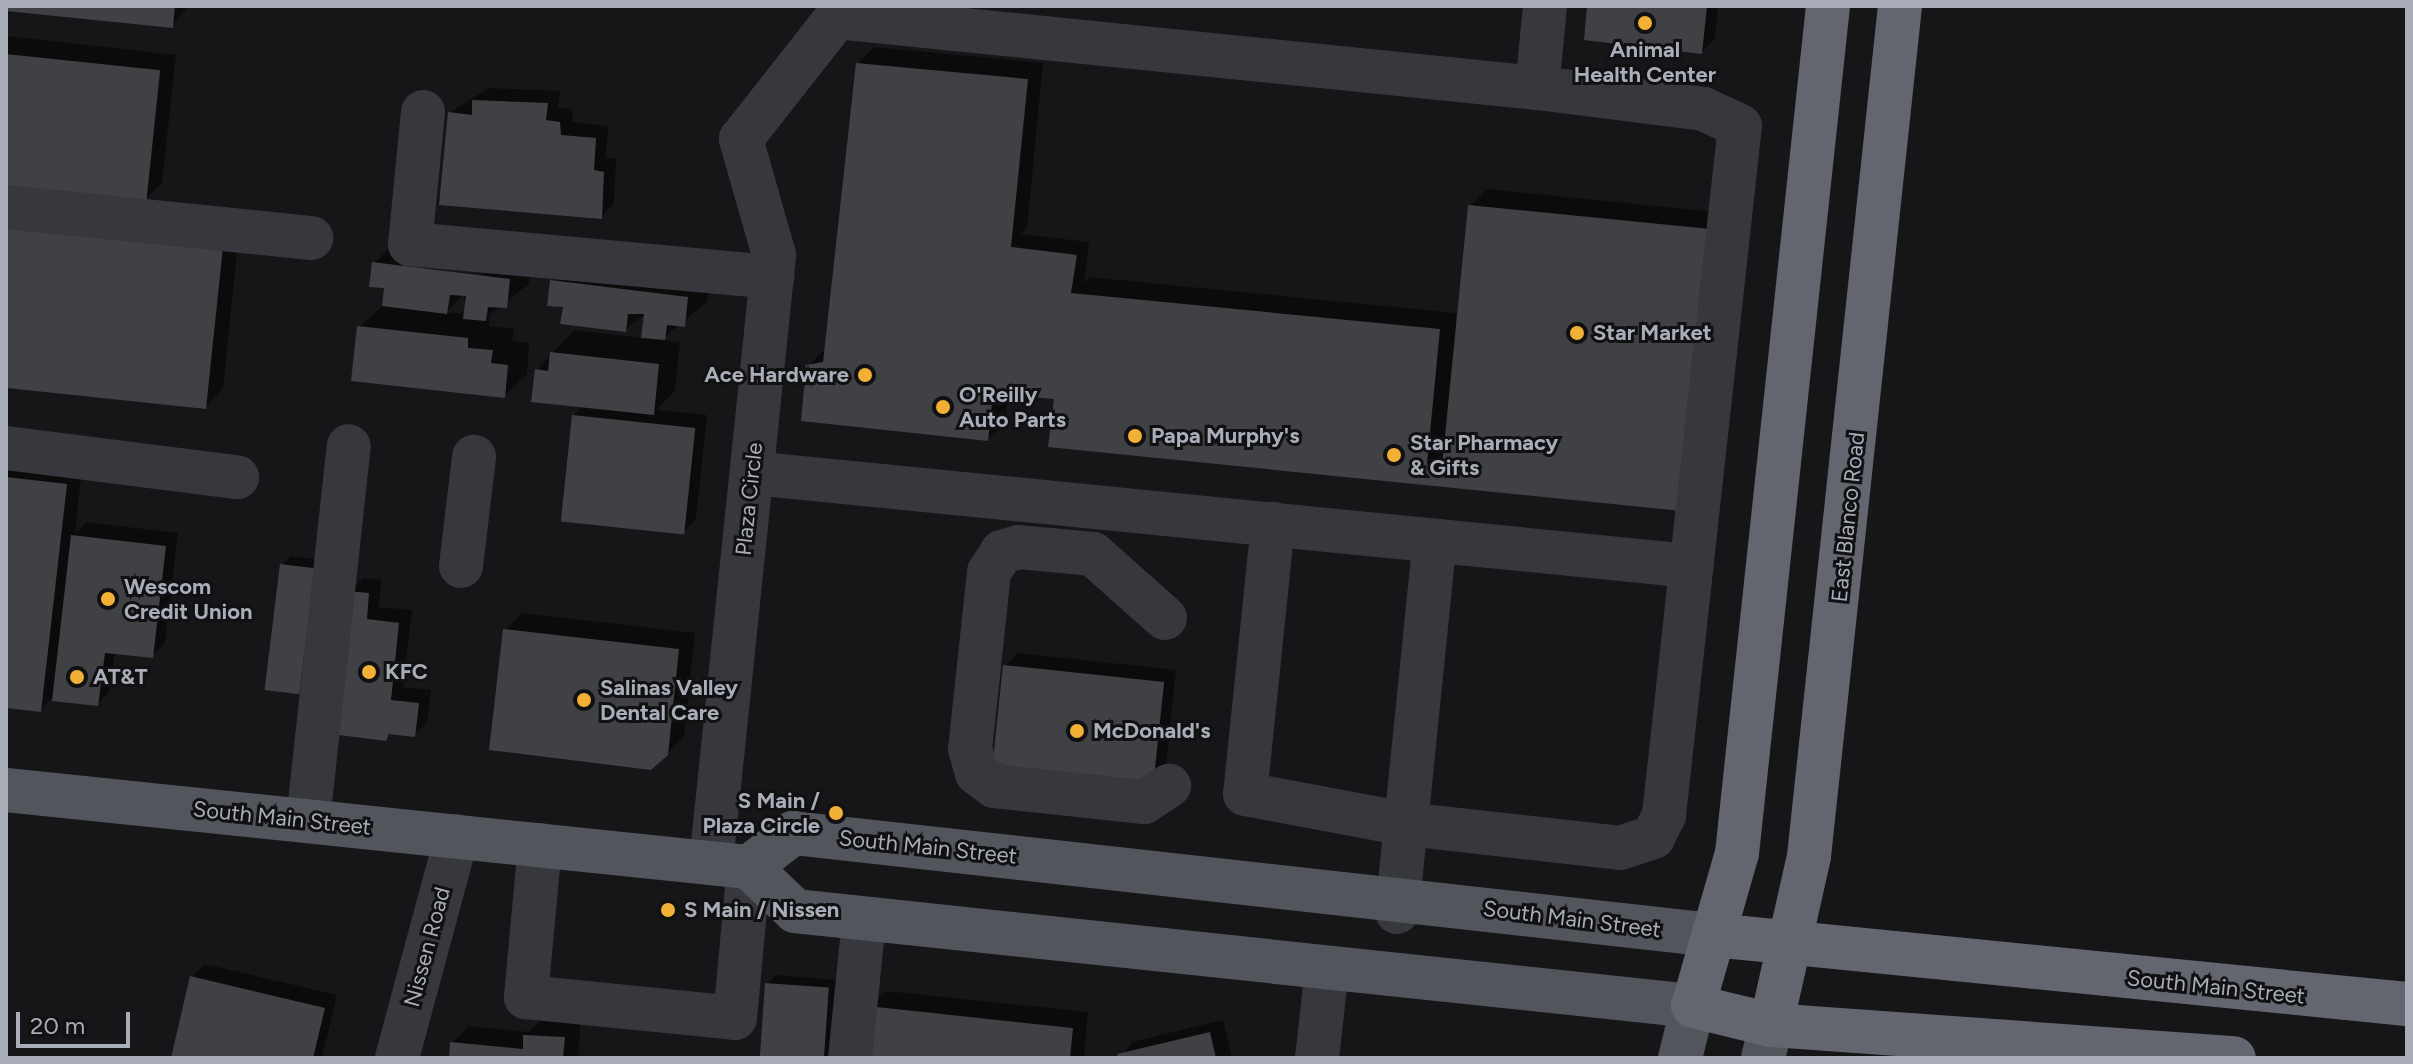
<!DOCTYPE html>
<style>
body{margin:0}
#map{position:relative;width:2413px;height:1064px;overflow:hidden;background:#161618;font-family:Figtree,sans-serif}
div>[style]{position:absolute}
.shadow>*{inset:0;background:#0007}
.building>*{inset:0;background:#404145;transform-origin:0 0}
.minor>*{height:44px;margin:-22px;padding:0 22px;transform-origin:22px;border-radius:22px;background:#37383d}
.major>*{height:44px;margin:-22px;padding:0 22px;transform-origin:22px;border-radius:22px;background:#53555c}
.highway>*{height:44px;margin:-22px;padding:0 22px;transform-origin:22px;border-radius:22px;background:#63666e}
.dots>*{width:22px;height:22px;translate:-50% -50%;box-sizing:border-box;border:4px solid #111113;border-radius:50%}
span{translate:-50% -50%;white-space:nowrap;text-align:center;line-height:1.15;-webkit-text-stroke:6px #111113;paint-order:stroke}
.poi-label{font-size:22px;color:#a8adb8;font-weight:700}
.left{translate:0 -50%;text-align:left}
.right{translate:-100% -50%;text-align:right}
.street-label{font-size:22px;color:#a8adb8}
.frame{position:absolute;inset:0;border:8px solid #a8adb8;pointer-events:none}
.scale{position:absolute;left:16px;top:1012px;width:114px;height:36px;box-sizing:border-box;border:4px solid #a8adb8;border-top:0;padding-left:10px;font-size:24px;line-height:28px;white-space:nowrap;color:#a8adb8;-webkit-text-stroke:6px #111113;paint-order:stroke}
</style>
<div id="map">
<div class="shadow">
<i style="clip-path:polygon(6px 6px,189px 6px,172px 26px)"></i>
<i style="clip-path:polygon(1589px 6px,1718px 6px,1715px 38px,1702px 52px)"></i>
<i style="clip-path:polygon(6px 36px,176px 55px,162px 183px,145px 200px,6px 184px)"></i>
<i style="clip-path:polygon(874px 47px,1043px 63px,1027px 228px,1021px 234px,1089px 242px,1084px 283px,1090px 277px,1456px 313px,1456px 348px,1470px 206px,1487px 189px,1726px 213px,1440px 486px,1059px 398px,1008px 393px,1005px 423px,988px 439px,808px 366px,825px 349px,858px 64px)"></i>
<i style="clip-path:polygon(488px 88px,560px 91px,558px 108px,572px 109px,573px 122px,608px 126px,606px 158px,616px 159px,614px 204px,601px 217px,450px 113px)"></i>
<i style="clip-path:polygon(239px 233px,223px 389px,206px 406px,6px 385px)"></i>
<i style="clip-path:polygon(evenodd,396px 241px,532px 257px,529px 284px,490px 314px,489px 326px,514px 329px,512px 341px,529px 343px,527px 374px,504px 396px,359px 327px,384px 305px,386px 286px,374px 263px,396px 241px,405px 264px,481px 273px,481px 277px,405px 268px,405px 264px,396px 241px,464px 294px,466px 314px,446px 312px,464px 294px)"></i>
<i style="clip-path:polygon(574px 259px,710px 275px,707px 302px,661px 340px,680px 342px,675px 391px,656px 410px,707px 415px,696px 519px,683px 532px,573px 416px,584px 406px,537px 370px,574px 330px,643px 338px,646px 313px,625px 330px,565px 305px,552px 281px)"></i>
<i style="clip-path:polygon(6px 459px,82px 468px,75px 534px,86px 522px,178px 533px,165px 643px,152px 656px,115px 652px,110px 691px,97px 704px,54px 696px,40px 710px,6px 706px)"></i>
<i style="clip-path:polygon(291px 556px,323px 560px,309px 683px,282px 565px)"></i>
<i style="clip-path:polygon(363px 578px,381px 580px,379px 607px,412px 610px,403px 687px,431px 690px,427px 722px,414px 735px,392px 732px,385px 739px,350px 592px)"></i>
<i style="clip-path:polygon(522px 613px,695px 633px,684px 736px,667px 754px,505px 630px)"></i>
<i style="clip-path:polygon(1018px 653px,1176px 670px,1165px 774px,1152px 788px,1005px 666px)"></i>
<i style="clip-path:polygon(205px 964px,337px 995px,322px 1058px,173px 1058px,192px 977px)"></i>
<i style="clip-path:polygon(776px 975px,837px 980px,831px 1058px,760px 1058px,767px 984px)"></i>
<i style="clip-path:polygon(886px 991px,1088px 1012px,1084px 1058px,864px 1058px,869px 1007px)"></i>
<i style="clip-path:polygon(542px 1019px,581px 1021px,578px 1055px,601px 1058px,451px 1058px,452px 1043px,469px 1026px,529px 1032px)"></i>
<i style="clip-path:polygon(1223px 1020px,1232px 1058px,1120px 1058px,1132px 1042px)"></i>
</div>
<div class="building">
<i style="clip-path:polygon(6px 6px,175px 6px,173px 28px,6px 11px)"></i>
<i style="clip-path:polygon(1587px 6px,1707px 6px,1702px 54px,1584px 40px)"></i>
<i style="left:6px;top:54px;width:155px;height:132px;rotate:6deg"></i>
<i style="clip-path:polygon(856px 63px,1028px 79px,1011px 247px,1077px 255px,1071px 293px,1440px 329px,1427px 464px,1442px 466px,1468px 205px,1710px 229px,1682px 511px,1048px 447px,1054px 399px,993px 394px,988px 441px,801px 421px,806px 365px,823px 362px)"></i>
<i style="clip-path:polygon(472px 100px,548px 103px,546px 120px,560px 122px,561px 135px,596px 138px,594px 170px,604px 172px,602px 219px,439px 205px,448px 112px,472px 115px)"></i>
<i style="left:6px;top:226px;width:218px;height:161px;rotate:6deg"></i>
<i style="clip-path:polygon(372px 262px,510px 279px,507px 308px,488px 307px,486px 321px,463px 319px,466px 296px,450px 295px,447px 314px,382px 306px,384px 288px,369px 287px)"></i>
<i style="clip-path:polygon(550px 280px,688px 297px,685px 327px,667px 325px,665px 340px,641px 338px,644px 314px,628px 314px,626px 332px,560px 324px,563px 307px,547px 306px)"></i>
<i style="clip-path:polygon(357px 326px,468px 338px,468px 348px,493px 350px,491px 363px,508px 365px,505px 398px,351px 381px)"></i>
<i style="clip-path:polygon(550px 352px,659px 364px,654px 415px,531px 402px,535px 369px,548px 371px)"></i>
<i style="left:572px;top:415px;width:124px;height:107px;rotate:6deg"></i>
<i style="clip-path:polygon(6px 477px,67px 484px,41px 712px,6px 708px)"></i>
<i style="clip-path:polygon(71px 535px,166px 546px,153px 658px,105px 653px,98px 706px,52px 701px)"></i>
<i style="left:280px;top:564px;width:35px;height:127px;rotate:7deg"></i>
<i style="clip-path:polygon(348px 591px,369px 593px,367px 619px,399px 623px,391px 700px,419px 703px,415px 737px,389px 734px,386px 741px,331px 734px)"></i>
<i style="clip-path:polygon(503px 629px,679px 649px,668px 755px,651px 770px,489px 750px)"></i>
<i style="left:1003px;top:665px;width:162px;height:114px;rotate:6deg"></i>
<i style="clip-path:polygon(190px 976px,325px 1008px,313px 1058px,171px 1058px)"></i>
<i style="left:765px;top:983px;width:64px;height:75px;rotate:4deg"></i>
<i style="clip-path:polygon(867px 1006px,1073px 1028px,1070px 1058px,862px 1058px)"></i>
<i style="clip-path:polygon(1210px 1032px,1216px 1058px,1118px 1058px,1117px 1054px)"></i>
<i style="clip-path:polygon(523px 1035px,565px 1037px,563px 1058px,449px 1058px,450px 1042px,523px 1049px)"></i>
</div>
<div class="minor">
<i style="left:423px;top:112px;width:133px;rotate:95.6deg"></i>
<i style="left:410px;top:244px;width:364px;rotate:5.2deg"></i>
<i style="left:6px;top:207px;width:307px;rotate:5.8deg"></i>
<i style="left:6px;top:448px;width:233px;rotate:7.2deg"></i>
<i style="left:752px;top:473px;width:944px;rotate:5.66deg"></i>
<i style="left:1273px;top:524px;width:271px;rotate:95.9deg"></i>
<i style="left:1245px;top:794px;width:164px;rotate:10.6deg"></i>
<i style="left:1406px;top:824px;width:215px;rotate:6.4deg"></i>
<i style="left:1620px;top:848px;width:35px;rotate:-18deg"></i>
<i style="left:1653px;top:837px;width:25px;rotate:-63deg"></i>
<i style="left:1664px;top:815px;width:693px;rotate:-83.71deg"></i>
<i style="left:1740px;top:126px;width:40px;rotate:-155deg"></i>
<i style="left:1704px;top:109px;width:168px;rotate:-172.8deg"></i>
<i style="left:1537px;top:88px;width:82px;rotate:-84.4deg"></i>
<i style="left:461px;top:566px;width:110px;rotate:-83.2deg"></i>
<i style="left:1165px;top:618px;width:96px;rotate:-138.4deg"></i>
<i style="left:1093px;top:554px;width:74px;rotate:-174.6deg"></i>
<i style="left:1019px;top:547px;width:18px;rotate:164deg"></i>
<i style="left:1002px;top:552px;width:24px;rotate:123deg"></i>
<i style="left:989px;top:572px;width:178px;rotate:96.1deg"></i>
<i style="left:970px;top:749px;width:25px;rotate:74deg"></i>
<i style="left:977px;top:773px;width:21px;rotate:37deg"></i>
<i style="left:994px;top:786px;width:151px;rotate:6.1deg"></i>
<i style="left:1144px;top:802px;width:30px;rotate:-33deg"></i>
<i style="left:308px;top:821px;width:377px;rotate:-83.8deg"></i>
<i style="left:540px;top:845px;width:153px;rotate:95.3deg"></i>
<i style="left:526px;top:997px;width:210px;rotate:5.7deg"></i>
<i style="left:735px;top:1018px;width:152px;rotate:-84.7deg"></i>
<i style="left:711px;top:863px;width:611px;rotate:-84.08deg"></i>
<i style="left:774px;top:255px;width:121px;rotate:-105.9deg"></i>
<i style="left:741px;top:139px;width:155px;rotate:-51.8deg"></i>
<i style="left:837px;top:17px;width:704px;rotate:5.79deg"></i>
<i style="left:1397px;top:912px;width:373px;rotate:-84.2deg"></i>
<i style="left:397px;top:1058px;width:230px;rotate:-74.9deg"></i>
<i style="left:850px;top:1058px;width:139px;rotate:-84.2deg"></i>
<i style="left:1317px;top:1058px;width:90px;rotate:-83.6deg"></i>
</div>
<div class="major">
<i style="left:6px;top:790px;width:747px;rotate:5.92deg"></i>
<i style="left:749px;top:867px;width:64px;rotate:43.7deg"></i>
<i style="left:795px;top:911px;width:903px;rotate:6.04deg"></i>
<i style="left:1693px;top:1006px;width:54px;rotate:104deg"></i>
<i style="left:749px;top:867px;width:56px;rotate:-37.7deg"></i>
<i style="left:793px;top:833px;width:926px;rotate:6.33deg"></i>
<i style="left:1763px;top:1058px;width:34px;rotate:-76deg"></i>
</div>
<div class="highway">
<i style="left:1828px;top:6px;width:852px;rotate:96.13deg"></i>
<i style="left:1737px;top:853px;width:159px;rotate:106deg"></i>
<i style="left:1693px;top:1006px;width:80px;rotate:13.7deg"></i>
<i style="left:1771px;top:1025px;width:464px;rotate:4.1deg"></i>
<i style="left:1713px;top:935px;width:697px;rotate:5.68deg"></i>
<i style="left:1771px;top:1025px;width:173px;rotate:-77.3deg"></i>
<i style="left:1809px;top:856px;width:855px;rotate:-83.89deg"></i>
</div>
<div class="dots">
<i style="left:1645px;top:23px;background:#f2b134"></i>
<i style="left:1577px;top:333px;background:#f2b134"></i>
<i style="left:865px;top:375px;background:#f2b134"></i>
<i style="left:943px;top:407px;background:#f2b134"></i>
<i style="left:1135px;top:436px;background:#f2b134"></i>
<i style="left:1394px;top:455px;background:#f2b134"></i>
<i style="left:108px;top:599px;background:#f2b134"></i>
<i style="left:369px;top:672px;background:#f2b134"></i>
<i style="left:77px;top:677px;background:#f2b134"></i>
<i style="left:584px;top:700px;background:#f2b134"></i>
<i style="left:1077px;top:731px;background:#f2b134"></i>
<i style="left:836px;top:813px;background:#f2b134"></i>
<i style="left:668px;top:910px;background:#f2b134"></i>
</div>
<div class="poi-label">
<span style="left:1645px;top:62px">Animal<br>Health Center</span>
<span class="left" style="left:1593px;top:333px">Star Market</span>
<span class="right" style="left:849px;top:375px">Ace Hardware</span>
<span class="left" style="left:959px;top:407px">O'Reilly<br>Auto Parts</span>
<span class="left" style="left:1151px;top:436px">Papa Murphy's</span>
<span class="left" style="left:1410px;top:455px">Star Pharmacy<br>&amp; Gifts</span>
<span class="left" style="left:124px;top:599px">Wescom<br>Credit Union</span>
<span class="left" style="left:385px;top:672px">KFC</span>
<span class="left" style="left:93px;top:677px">AT&amp;T</span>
<span class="left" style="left:600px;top:700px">Salinas Valley<br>Dental Care</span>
<span class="left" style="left:1093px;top:731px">McDonald's</span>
<span class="right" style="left:820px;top:813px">S Main /<br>Plaza Circle</span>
<span class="left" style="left:684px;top:910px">S Main / Nissen</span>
</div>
<div class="street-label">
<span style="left:749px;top:499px;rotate:-84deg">Plaza Circle</span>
<span style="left:1848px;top:517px;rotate:-84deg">East Blanco Road</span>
<span style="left:282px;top:818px;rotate:6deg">South Main Street</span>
<span style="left:928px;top:847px;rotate:6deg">South Main Street</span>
<span style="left:1572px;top:919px;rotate:7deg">South Main Street</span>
<span style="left:427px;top:947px;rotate:-75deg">Nissen Road</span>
<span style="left:2216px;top:987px;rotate:6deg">South Main Street</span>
</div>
<div class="frame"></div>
<div class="scale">20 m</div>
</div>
